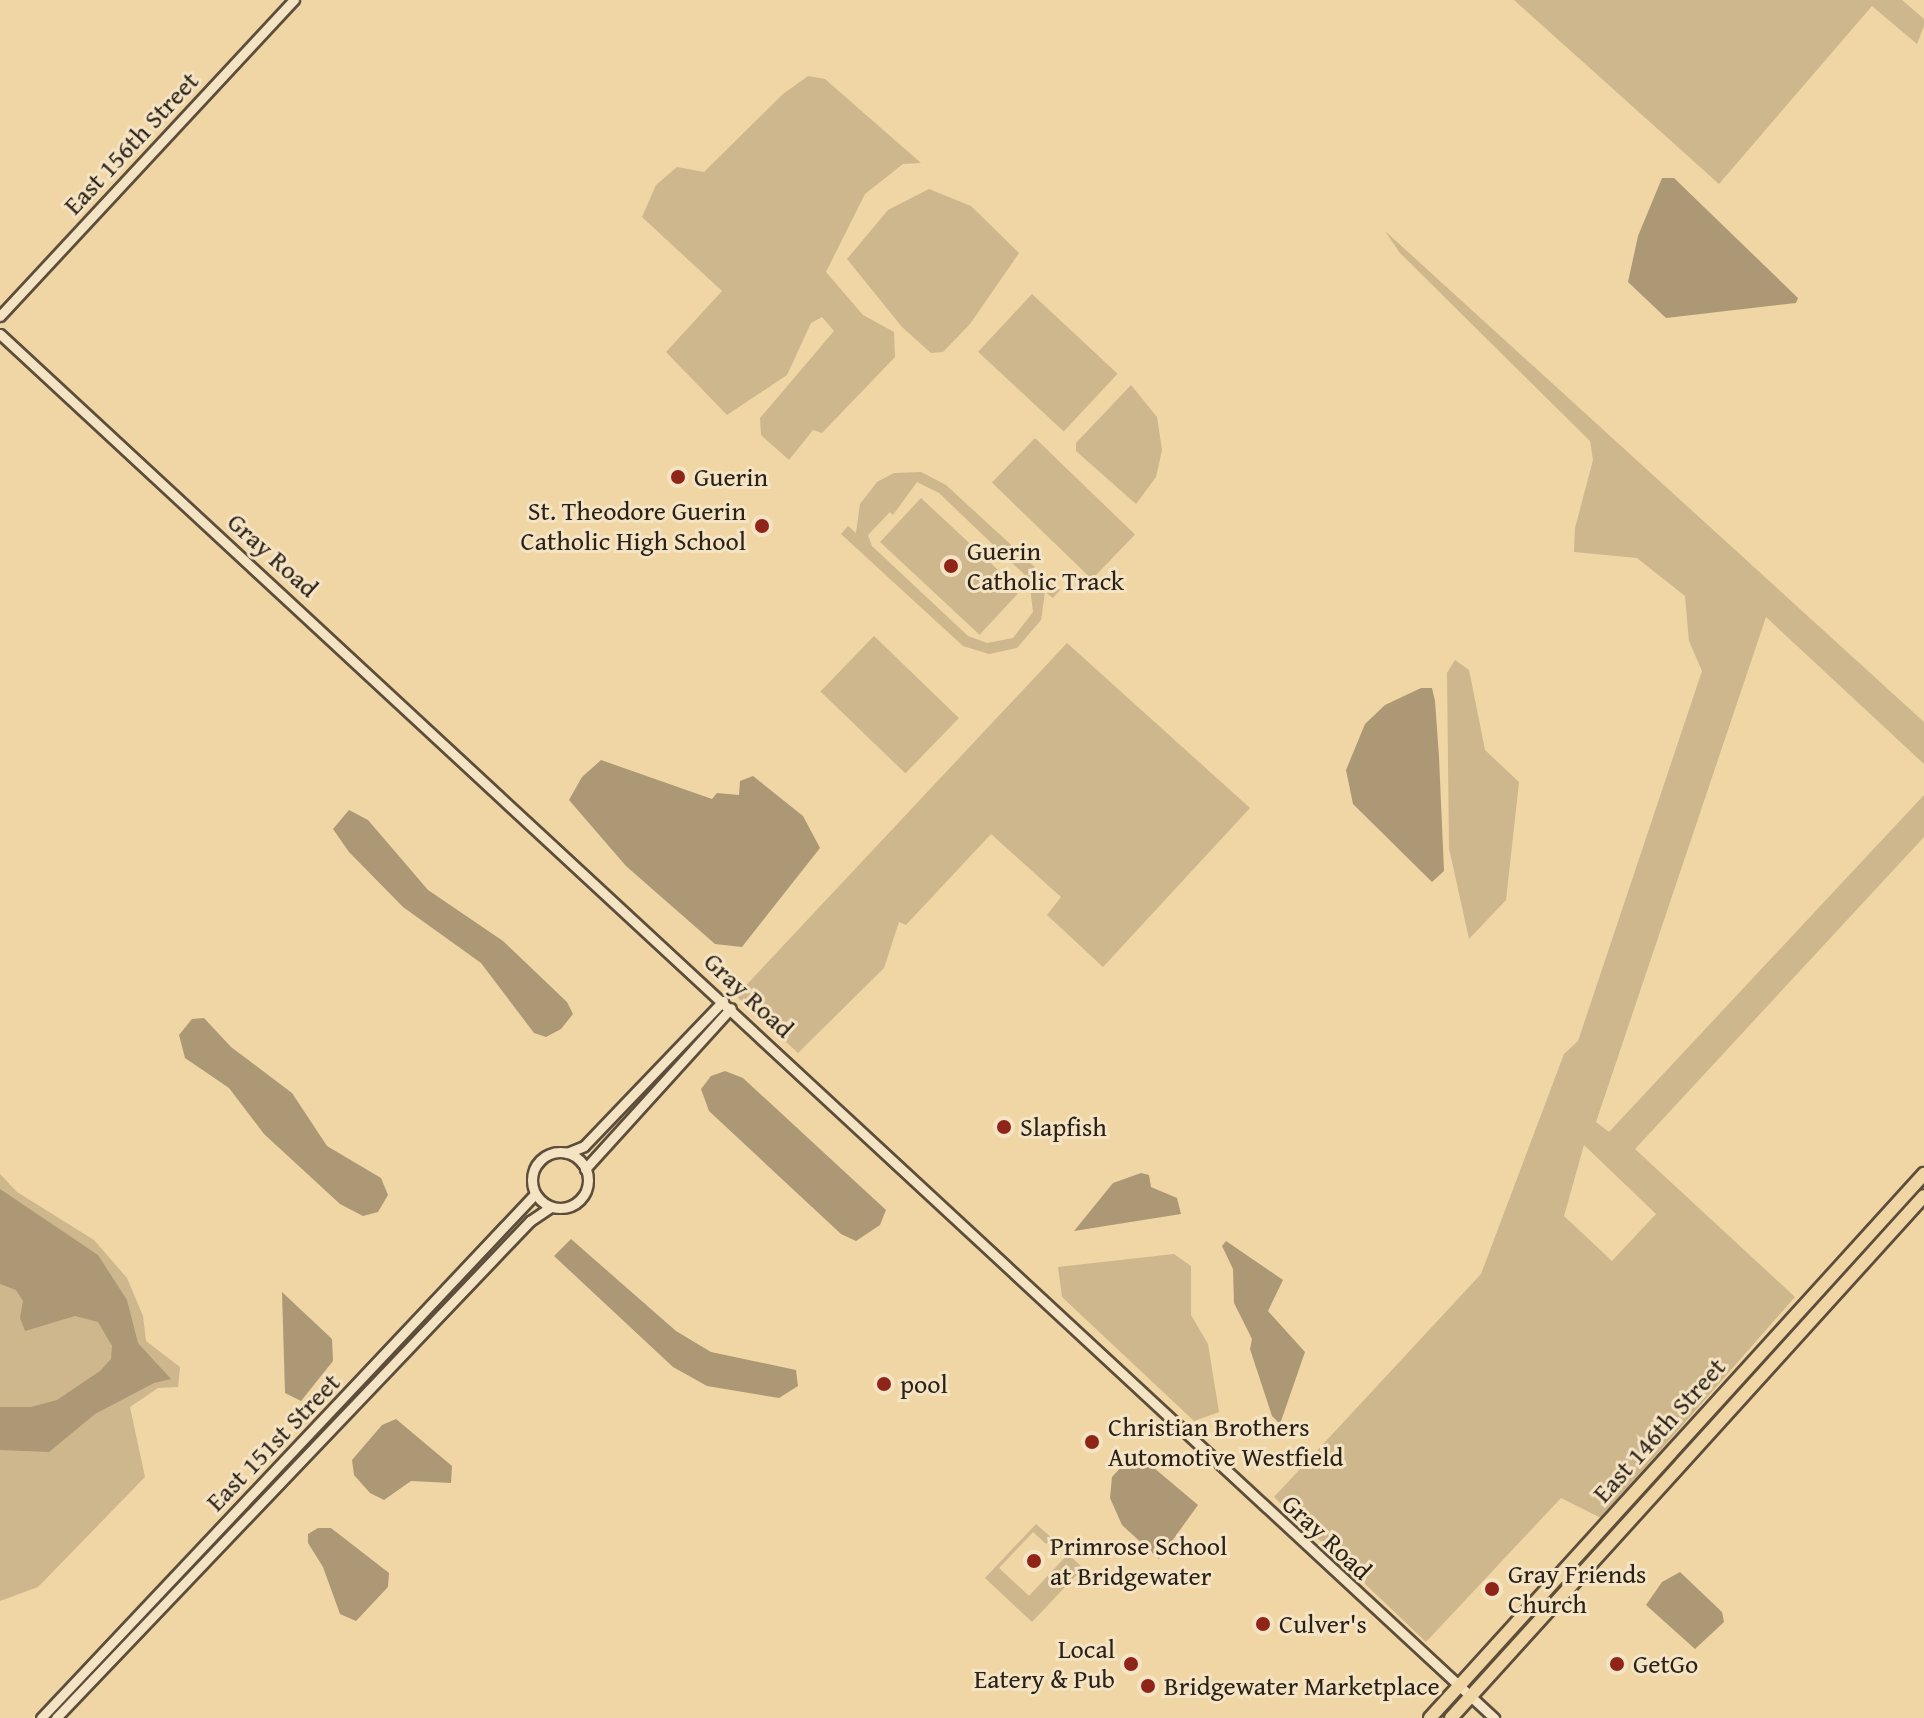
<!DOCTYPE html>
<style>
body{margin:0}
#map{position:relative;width:1924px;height:1718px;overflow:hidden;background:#f0d5a5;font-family:"Gentium Book Plus",serif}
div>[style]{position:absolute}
.green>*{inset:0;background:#ceb68d;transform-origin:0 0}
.water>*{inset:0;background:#ad9875}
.roads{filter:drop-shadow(2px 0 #5c4e3b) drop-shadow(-2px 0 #5c4e3b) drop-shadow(0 2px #5c4e3b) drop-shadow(0 -2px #5c4e3b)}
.minor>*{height:9px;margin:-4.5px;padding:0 4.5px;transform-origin:4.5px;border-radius:4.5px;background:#f5e4c4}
.minor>.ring{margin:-4.5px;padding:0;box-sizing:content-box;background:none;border:9px solid #f5e4c4;border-radius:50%}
.major>*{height:12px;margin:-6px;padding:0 6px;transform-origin:6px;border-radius:6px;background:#f0d5a5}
.dots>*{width:22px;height:22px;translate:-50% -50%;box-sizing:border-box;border:4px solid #f5e4c4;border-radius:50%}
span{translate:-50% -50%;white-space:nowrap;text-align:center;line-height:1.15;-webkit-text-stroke:6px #f5e4c4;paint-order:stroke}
.street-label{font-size:26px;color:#2a2118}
.poi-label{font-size:26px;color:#2a2118}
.left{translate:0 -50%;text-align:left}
.right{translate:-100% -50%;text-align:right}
</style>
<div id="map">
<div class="green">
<i style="clip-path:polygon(1514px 0,1902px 0,1924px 19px,1924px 26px,1917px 44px,1872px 6px,1719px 184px)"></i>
<i style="clip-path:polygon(808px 76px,825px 79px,921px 163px,903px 164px,865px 194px,826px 272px,863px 315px,894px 332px,895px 357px,822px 433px,813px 430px,789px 460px,761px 435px,760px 418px,834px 331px,822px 317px,811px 323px,787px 375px,727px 415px,666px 352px,722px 291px,642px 217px,656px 185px,677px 167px,704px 172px,783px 94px)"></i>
<i style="clip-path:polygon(929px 189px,971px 206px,1019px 253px,970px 324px,943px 352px,931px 353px,902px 327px,847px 259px,888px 210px)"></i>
<i style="clip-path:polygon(evenodd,1385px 231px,1924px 722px,1924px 764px,1766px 617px,1596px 1122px,1609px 1132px,1924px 795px,1924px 837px,1635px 1149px,1795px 1297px,1601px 1518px,1561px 1498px,1426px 1642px,1274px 1497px,1481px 1274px,1564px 1054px,1578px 1041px,1702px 671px,1689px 641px,1685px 596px,1637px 558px,1574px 552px,1575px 528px,1593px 460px,1590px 441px,1400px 253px,1385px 231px,1584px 1145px,1656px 1214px,1612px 1261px,1564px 1216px,1584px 1145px)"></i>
<i style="left:1032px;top:294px;width:117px;height:79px;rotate:43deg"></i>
<i style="clip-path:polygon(1131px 385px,1157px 417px,1162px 450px,1156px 477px,1136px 504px,1076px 451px,1076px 443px)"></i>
<i style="left:1035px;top:438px;width:139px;height:62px;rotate:44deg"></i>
<i style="clip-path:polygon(evenodd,921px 472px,946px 485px,1060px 590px,1053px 598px,1045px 592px,1041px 620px,1017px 648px,989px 654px,963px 646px,841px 534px,848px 526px,856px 533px,860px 504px,877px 482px,894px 473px,921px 472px,917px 482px,939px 493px,1029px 579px,1033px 612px,1013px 638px,987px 643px,968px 636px,872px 546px,868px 535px,890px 512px,893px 515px,917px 482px)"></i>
<i style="left:921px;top:498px;width:136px;height:60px;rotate:43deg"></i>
<i style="left:874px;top:636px;width:118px;height:77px;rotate:44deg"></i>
<i style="clip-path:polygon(1067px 643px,1250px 808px,1103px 967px,1047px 915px,1061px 897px,991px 834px,906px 925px,899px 922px,884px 968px,798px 1053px,736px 996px)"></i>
<i style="clip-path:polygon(1455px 660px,1469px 670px,1485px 750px,1519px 782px,1506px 900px,1469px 939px,1449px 848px,1447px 673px)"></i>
<i style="clip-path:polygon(0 1174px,17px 1192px,94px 1240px,127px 1278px,143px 1316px,146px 1341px,180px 1367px,178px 1387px,158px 1388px,130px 1407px,145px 1477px,38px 1587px,0 1601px)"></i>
<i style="clip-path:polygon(1174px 1254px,1191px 1266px,1191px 1315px,1208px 1344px,1219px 1412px,1194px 1421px,1062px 1297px,1058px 1267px)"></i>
<i style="clip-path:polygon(1036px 1524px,1052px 1538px,1046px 1544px,1033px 1532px,999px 1568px,1029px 1596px,1068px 1554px,1083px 1568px,1032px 1622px,985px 1578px)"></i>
</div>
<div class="water">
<i style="clip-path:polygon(1662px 178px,1674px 178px,1798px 298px,1796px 303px,1666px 318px,1628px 282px,1638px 236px)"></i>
<i style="clip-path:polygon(1421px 688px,1432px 688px,1435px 701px,1439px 757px,1444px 871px,1432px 882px,1353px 804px,1346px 770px,1365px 724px,1385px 705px)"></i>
<i style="clip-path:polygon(601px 760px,712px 799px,717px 793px,739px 795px,740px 781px,753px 776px,803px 816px,820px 848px,742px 947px,715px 944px,626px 866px,569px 800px,582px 777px)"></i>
<i style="clip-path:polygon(349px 810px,368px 820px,428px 890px,503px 941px,567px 1002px,573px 1014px,561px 1029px,546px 1037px,534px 1033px,481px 963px,403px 907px,349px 852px,333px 829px)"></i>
<i style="clip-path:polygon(204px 1018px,231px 1047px,292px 1093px,327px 1146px,381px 1178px,388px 1195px,378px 1212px,363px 1216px,340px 1204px,264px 1134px,229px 1088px,185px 1058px,179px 1035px,192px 1019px)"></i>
<i style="clip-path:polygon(725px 1071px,743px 1078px,886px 1210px,880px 1225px,856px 1241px,841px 1234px,709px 1111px,701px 1089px,711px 1076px)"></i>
<i style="clip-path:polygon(1141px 1173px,1149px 1175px,1151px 1187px,1177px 1198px,1181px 1214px,1074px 1231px,1113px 1183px)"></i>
<i style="clip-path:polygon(0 1189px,98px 1255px,127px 1300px,138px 1343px,171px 1379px,154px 1383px,95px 1414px,49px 1452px,0 1450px,0 1407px,31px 1407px,57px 1400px,100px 1371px,111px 1359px,112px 1346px,98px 1322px,75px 1316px,25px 1331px,20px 1318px,23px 1301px,16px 1290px,0 1284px)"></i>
<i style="clip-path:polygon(571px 1239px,676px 1331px,711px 1352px,796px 1370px,798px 1386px,779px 1398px,707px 1386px,673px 1367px,554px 1256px)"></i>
<i style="clip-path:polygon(1226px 1241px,1283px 1280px,1268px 1311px,1305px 1352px,1280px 1424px,1272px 1416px,1250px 1349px,1252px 1339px,1234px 1303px,1233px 1269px,1222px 1246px)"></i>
<i style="clip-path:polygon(282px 1292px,332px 1339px,333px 1361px,301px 1401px,285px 1393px)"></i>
<i style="clip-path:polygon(396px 1419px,452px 1466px,451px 1483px,411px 1481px,384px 1500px,370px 1493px,354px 1475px,352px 1460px,382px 1425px)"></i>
<i style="clip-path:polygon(1135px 1452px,1198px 1505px,1159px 1559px,1122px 1525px,1110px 1498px,1112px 1477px)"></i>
<i style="clip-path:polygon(318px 1528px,331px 1528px,389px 1573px,388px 1587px,356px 1621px,340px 1614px,323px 1567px,308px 1543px,308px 1534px)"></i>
<i style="clip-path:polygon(1680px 1572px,1722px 1612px,1724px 1622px,1695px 1649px,1646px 1605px,1662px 1582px)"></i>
</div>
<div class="roads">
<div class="minor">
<i style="left:0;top:316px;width:432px;rotate:-47.1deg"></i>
<i style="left:0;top:334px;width:2037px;rotate:42.81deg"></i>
<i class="ring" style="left:532px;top:1152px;width:47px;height:47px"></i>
<i style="left:567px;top:1153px;width:18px;rotate:-22deg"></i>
<i style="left:584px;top:1146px;width:201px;rotate:-46.2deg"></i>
<i style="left:585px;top:1169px;width:217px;rotate:-47.8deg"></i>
<i style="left:41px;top:1718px;width:720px;rotate:-46.69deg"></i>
<i style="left:56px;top:1718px;width:687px;rotate:-46.36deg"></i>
<i style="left:530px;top:1221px;width:25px;rotate:-34deg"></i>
</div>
<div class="major">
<i style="left:1430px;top:1718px;width:735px;rotate:-47.76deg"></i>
<i style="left:1451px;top:1718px;width:704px;rotate:-47.82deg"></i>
</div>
</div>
<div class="dots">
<i style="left:678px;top:477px;background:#8f2418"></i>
<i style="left:762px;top:526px;background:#8f2418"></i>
<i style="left:951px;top:566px;background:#8f2418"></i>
<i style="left:1004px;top:1127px;background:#8f2418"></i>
<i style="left:884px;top:1384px;background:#8f2418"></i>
<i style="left:1092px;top:1442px;background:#8f2418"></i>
<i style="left:1034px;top:1561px;background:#8f2418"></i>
<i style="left:1492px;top:1589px;background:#8f2418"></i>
<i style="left:1263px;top:1624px;background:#8f2418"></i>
<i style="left:1131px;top:1664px;background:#8f2418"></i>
<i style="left:1617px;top:1664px;background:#8f2418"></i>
<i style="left:1148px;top:1686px;background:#8f2418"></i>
</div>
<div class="street-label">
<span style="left:131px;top:143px;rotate:-47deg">East 156th Street</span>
<span style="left:273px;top:555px;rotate:42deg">Gray Road</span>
<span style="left:749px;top:995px;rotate:43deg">Gray Road</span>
<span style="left:1659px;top:1430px;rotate:-48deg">East 146th Street</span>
<span style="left:273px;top:1442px;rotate:-46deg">East 151st Street</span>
<span style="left:1327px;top:1537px;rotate:43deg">Gray Road</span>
</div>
<div class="poi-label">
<span class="left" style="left:694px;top:477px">Guerin</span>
<span class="right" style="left:746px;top:526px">St. Theodore Guerin<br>Catholic High School</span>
<span class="left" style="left:967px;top:566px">Guerin<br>Catholic Track</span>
<span class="left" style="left:1020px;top:1127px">Slapfish</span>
<span class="left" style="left:900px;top:1384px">pool</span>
<span class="left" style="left:1108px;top:1442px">Christian Brothers<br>Automotive Westfield</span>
<span class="left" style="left:1050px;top:1561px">Primrose School<br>at Bridgewater</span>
<span class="left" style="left:1508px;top:1589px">Gray Friends<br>Church</span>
<span class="left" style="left:1279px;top:1624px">Culver's</span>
<span class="right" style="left:1115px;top:1664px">Local<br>Eatery &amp; Pub</span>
<span class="left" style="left:1633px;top:1664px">GetGo</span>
<span class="left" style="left:1164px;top:1686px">Bridgewater Marketplace</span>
</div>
</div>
